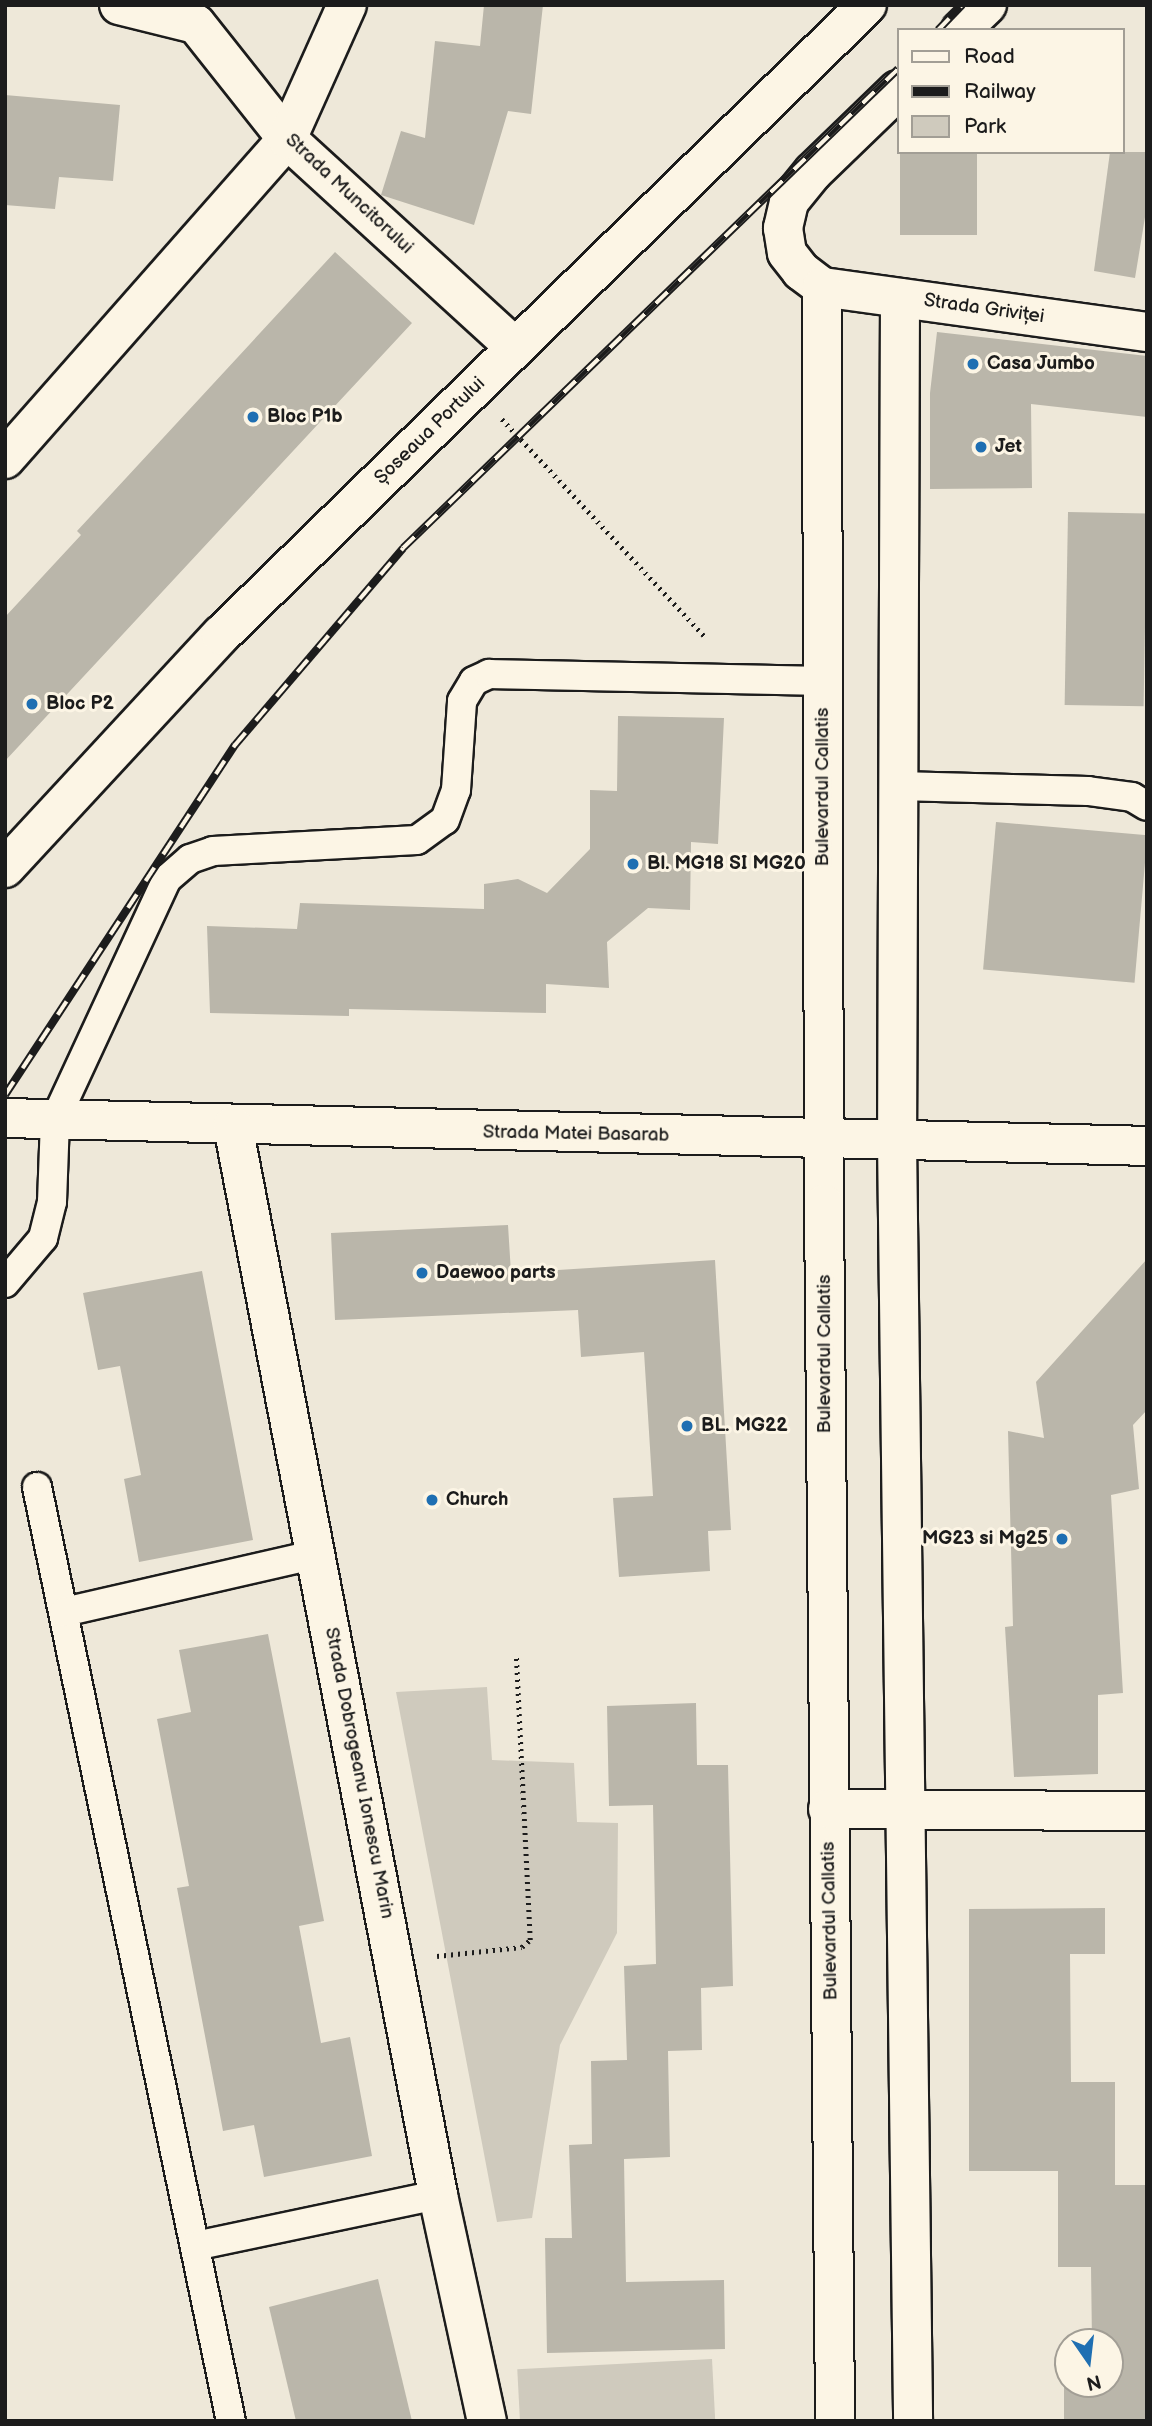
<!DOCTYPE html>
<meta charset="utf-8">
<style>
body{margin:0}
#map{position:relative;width:1152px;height:2426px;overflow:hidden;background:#eee8d9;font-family:"Balsamiq Sans",sans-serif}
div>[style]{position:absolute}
.green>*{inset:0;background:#cfcabd;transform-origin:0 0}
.building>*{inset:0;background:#bab6aa;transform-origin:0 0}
.path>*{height:4.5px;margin-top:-2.25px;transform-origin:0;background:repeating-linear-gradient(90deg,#1c1c1c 0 2px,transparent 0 7px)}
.roads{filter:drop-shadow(2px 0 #1c1c1c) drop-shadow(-2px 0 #1c1c1c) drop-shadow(0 2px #1c1c1c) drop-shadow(0 -2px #1c1c1c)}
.service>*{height:28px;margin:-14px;padding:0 14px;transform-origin:14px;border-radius:14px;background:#fcf5e5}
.minor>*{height:38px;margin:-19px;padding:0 19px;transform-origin:19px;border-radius:19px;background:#fcf5e5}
.primary>*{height:38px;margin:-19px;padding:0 19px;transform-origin:19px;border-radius:19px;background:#fcf5e5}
.rail>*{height:8px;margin-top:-4px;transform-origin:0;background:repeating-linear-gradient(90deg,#fcf5e5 0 16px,#1c1c1c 0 32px);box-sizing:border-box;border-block:2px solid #1c1c1c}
.dots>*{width:19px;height:19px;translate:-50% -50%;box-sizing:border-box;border:4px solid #fcf5e5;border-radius:50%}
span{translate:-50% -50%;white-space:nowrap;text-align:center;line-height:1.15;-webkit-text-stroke:6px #fcf5e5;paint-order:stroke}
.street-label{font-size:19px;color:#1c1c1c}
.poi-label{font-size:19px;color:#1c1c1c;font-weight:700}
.left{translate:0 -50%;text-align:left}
.right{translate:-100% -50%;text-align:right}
.frame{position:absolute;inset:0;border:7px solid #1c1c1c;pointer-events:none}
.legend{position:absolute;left:897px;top:28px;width:228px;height:126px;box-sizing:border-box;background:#fcf5e5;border:2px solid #a29e95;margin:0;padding:9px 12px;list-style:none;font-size:21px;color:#1c1c1c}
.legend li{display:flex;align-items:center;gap:14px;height:35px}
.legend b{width:35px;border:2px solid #a29e95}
.north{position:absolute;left:1054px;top:2328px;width:70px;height:70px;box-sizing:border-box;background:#fcf5e5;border:2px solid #a29e95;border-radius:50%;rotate:166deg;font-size:19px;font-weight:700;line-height:28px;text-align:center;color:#1c1c1c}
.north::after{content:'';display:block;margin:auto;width:24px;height:32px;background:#1f6fb2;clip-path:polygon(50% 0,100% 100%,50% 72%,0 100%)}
</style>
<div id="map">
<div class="green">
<i style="clip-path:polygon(487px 1687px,492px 1760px,574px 1763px,577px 1822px,618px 1823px,617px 1933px,560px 2045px,532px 2218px,497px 2222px,396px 1692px)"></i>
<i style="left:712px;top:2359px;width:62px;height:195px;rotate:87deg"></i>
</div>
<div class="building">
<i style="clip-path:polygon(484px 5px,543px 5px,531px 114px,508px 111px,474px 225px,381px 195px,401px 131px,425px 138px,435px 41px,480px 46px)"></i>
<i style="clip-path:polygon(5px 95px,120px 105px,113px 181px,59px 177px,55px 209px,5px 205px)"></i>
<i style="left:900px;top:152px;width:77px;height:83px"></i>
<i style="clip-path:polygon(1110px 152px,1147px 152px,1147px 205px,1135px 278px,1094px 271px)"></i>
<i style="clip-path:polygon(335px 252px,412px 323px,5px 761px,5px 617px,81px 535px,77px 531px)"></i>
<i style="clip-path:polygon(937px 332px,1147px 356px,1147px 417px,1031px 404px,1032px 488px,930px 489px,930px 393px)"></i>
<i style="left:1068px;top:512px;width:79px;height:193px;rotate:1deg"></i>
<i style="clip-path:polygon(618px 716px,724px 718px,718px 844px,691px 842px,690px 910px,648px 908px,607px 942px,609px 988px,546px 984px,546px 1013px,349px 1009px,349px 1016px,210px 1013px,207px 926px,297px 929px,300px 903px,484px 909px,484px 884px,518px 879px,547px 893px,590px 849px,590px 790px,617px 791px)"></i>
<i style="left:996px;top:822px;width:152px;height:148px;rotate:5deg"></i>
<i style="clip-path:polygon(508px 1225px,511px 1273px,715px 1260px,731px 1530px,708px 1531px,710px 1571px,619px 1577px,613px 1498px,653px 1496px,644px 1352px,581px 1357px,578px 1310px,335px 1320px,331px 1233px)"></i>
<i style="clip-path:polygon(1147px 1259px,1147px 1410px,1133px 1425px,1139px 1489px,1111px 1495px,1123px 1693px,1098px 1695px,1098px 1774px,1014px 1777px,1005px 1627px,1013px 1626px,1008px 1431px,1044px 1438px,1036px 1382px)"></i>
<i style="clip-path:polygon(202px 1271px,253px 1540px,139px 1562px,124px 1479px,141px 1475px,120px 1366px,98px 1370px,83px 1293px)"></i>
<i style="clip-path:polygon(268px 1634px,324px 1921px,299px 1926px,321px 2043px,350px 2037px,372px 2156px,264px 2177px,254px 2125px,223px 2131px,177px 1888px,189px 1886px,157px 1719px,191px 1712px,179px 1650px)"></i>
<i style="clip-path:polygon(696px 1703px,697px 1765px,728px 1765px,733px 1986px,701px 1988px,702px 2050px,668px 2051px,670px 2157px,624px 2159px,626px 2282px,724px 2280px,725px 2349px,547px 2353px,545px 2238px,572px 2238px,569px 2145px,592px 2144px,591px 2061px,627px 2060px,624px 1966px,656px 1964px,653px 1805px,609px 1806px,607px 1706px)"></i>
<i style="clip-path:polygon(1105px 1908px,1105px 1954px,1070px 1954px,1071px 2082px,1115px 2082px,1115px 2185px,1147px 2185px,1147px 2421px,1064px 2421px,1064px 2377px,1068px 2377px,1068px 2384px,1110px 2384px,1110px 2342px,1092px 2342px,1091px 2267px,1058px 2267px,1058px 2171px,969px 2171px,969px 1909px)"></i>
<i style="clip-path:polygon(378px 2279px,412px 2421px,296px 2421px,269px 2307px)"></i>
</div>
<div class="path">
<i style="left:502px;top:419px;width:299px;rotate:47deg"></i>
<i style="left:437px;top:1956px;width:85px;rotate:-6deg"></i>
<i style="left:522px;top:1947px;width:11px;rotate:-41deg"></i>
<i style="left:530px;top:1940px;width:285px;rotate:-92.8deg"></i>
</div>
<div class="roads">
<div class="service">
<i style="left:898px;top:786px;width:190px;rotate:1.5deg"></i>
<i style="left:1088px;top:791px;width:44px;rotate:7.8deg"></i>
<i style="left:1132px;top:797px;width:17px;rotate:31deg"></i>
<i style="left:5px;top:1283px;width:59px;rotate:-49.8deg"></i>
<i style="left:43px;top:1238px;width:37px;rotate:-76deg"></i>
<i style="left:52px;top:1202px;width:82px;rotate:-87.9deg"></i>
<i style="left:55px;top:1120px;width:266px;rotate:-65.1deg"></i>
<i style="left:167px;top:879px;width:30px;rotate:-41deg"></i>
<i style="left:190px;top:859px;width:24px;rotate:-19deg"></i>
<i style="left:213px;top:851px;width:204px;rotate:-3.1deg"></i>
<i style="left:417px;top:840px;width:34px;rotate:-36deg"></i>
<i style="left:445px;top:820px;width:32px;rotate:-70deg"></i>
<i style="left:456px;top:790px;width:89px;rotate:-86.1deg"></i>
<i style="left:462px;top:701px;width:23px;rotate:-59deg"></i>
<i style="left:474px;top:681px;width:17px;rotate:-25deg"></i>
<i style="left:489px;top:674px;width:334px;rotate:1.2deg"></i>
<i style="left:37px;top:1487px;width:954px;rotate:78.27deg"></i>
<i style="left:64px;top:1612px;width:260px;rotate:-12.9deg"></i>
<i style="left:195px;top:2246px;width:248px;rotate:-11.9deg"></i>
</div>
<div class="minor">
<i style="left:119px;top:5px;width:79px;rotate:13.9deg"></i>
<i style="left:196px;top:24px;width:147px;rotate:51.6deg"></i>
<i style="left:287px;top:139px;width:309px;rotate:42.4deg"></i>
<i style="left:961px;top:30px;width:36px;rotate:-44deg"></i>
<i style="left:898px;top:90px;width:118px;rotate:136deg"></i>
<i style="left:813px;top:172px;width:38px;rotate:129deg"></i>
<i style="left:789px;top:202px;width:27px;rotate:103deg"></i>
<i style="left:783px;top:228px;width:25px;rotate:81deg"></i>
<i style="left:787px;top:253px;width:23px;rotate:52deg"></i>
<i style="left:801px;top:271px;width:26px;rotate:37deg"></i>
<i style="left:822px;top:287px;width:328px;rotate:7.9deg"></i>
<i style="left:822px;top:287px;width:917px;rotate:89.88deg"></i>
<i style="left:824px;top:1204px;width:1217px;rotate:89.48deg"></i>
<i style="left:900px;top:298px;width:842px;rotate:90.2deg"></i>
<i style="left:897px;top:1140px;width:1281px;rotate:89.28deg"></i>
<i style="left:5px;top:459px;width:427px;rotate:-48.6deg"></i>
<i style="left:287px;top:139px;width:147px;rotate:-65.9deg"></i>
<i style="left:5px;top:1118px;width:1142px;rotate:1.4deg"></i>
<i style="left:233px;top:1126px;width:1088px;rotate:79.14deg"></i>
<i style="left:438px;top:2195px;width:231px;rotate:77.8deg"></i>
<i style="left:828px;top:1809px;width:319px;rotate:0.4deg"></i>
</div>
<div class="primary">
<i style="left:5px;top:868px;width:318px;rotate:-47.2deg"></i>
<i style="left:221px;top:635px;width:902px;rotate:-44.28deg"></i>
</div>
</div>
<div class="rail">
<i style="left:938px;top:30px;width:35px;rotate:-46deg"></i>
<i style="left:5px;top:1095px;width:419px;rotate:-56.7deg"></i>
<i style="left:235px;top:745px;width:259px;rotate:-49.5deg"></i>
<i style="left:403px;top:548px;width:689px;rotate:-44.06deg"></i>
</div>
<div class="dots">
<i style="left:973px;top:364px;background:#1f6fb2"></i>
<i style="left:253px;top:417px;background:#1f6fb2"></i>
<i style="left:981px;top:447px;background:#1f6fb2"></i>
<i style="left:32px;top:704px;background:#1f6fb2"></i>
<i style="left:633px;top:864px;background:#1f6fb2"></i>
<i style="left:422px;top:1273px;background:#1f6fb2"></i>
<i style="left:687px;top:1426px;background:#1f6fb2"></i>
<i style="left:432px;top:1500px;background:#1f6fb2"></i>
<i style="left:1062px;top:1539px;background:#1f6fb2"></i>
</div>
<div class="street-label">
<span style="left:349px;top:194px;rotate:43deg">Strada Muncitorului</span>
<span style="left:984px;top:309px;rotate:8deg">Strada Griviței</span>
<span style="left:430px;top:431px;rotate:-44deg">Șoseaua Portului</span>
<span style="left:823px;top:787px;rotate:-90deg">Bulevardul Callatis</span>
<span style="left:576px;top:1134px;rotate:1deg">Strada Matei Basarab</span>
<span style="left:825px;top:1354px;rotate:-90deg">Bulevardul Callatis</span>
<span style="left:359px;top:1773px;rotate:79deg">Strada Dobrogeanu Ionescu Marin</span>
<span style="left:830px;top:1921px;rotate:-91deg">Bulevardul Callatis</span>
</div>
<div class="poi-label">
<span class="left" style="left:987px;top:364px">Casa Jumbo</span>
<span class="left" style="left:267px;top:417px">Bloc P1b</span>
<span class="left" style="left:995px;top:447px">Jet</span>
<span class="left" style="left:46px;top:704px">Bloc P2</span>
<span class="left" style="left:647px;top:864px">Bl. MG18 SI MG20</span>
<span class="left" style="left:436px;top:1273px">Daewoo parts</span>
<span class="left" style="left:701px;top:1426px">BL. MG22</span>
<span class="left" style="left:446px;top:1500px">Church</span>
<span class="right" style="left:1048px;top:1539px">MG23 si Mg25</span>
</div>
<div class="frame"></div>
<ul class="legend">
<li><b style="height:9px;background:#fcf5e5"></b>Road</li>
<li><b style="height:9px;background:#1c1c1c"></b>Railway</li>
<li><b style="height:19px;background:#cfcabd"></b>Park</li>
</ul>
<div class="north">N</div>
</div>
